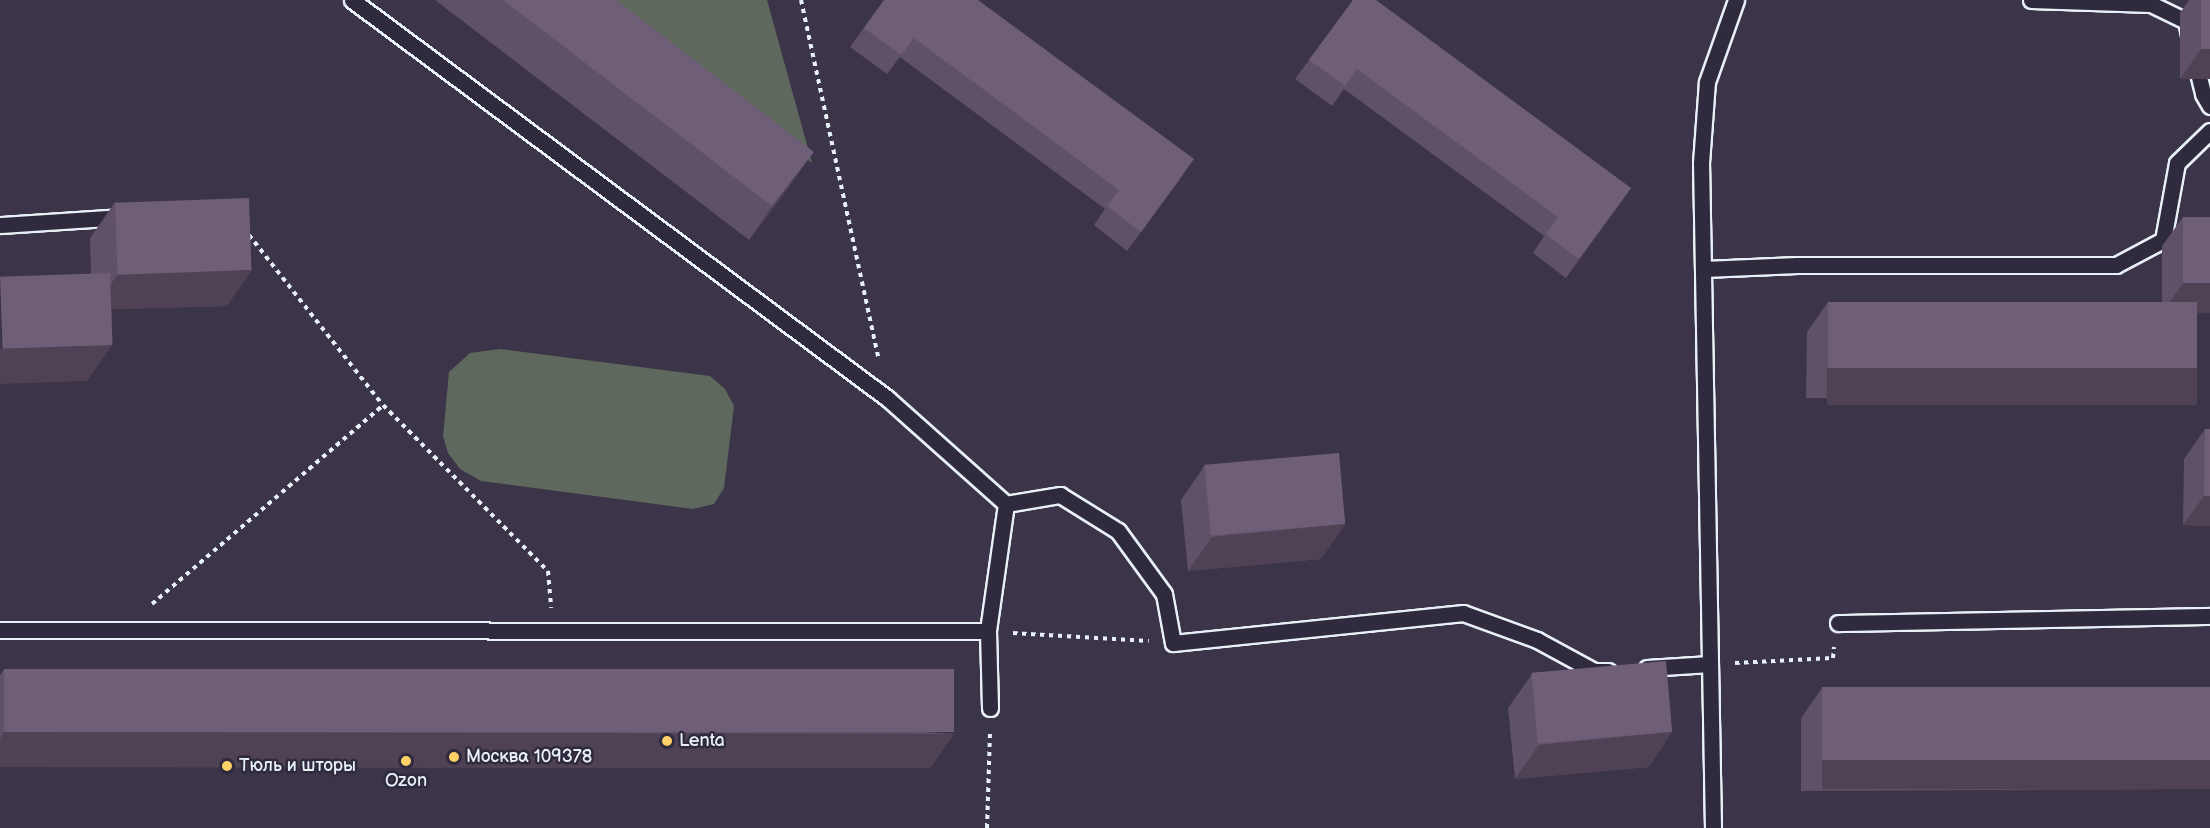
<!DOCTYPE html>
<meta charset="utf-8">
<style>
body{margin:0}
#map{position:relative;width:2210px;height:828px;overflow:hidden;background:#3c3449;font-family:"Balsamiq Sans",sans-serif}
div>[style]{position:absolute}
.green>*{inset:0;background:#5f685c}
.path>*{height:4px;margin-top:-2px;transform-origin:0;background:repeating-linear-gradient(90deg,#e8f1f8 0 4.5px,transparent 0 9px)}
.roads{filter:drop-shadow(2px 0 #e8f1f8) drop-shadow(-2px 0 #e8f1f8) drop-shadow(0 2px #e8f1f8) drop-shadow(0 -2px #e8f1f8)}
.service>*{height:15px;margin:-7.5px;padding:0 7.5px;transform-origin:7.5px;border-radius:7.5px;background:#2f2a3d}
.wall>*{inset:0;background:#5f5167}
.shaded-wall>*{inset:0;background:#4e4254;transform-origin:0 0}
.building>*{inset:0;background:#6f5e78;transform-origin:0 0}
.dots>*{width:16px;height:16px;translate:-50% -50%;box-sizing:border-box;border:3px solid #2f2a3d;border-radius:50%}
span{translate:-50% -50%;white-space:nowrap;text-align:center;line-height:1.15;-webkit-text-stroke:5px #2f2a3d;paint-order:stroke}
.poi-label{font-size:18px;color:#e8f1f8}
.left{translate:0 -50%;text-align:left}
</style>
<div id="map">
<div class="green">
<i style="clip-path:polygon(593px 0,767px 0,812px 163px)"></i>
<i style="clip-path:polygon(500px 349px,710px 376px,725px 389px,734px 406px,724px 488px,714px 504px,693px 509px,481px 481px,460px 469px,448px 453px,443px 436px,449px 372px,470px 353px)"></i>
</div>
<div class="path">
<i style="left:801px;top:0;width:368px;rotate:77.8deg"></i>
<i style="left:249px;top:235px;width:216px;rotate:51.8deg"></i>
<i style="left:383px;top:405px;width:234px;rotate:45.2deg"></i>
<i style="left:548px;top:571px;width:37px;rotate:85deg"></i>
<i style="left:152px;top:604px;width:305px;rotate:-40.7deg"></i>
<i style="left:1013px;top:633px;width:136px;rotate:3.4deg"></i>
<i style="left:1735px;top:663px;width:98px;rotate:-2.9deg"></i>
<i style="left:1833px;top:658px;width:11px;rotate:-85deg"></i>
<i style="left:987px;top:828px;width:95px;rotate:-88.2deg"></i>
</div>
<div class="roads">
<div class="service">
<i style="left:352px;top:0;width:667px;rotate:36.65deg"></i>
<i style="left:887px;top:398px;width:159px;rotate:41.7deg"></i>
<i style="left:1006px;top:504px;width:128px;rotate:98.1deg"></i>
<i style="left:988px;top:631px;width:77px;rotate:88.5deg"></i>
<i style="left:2031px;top:0;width:120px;rotate:1.9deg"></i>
<i style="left:2151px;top:4px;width:39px;rotate:26deg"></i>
<i style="left:2186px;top:21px;width:14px;rotate:78deg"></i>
<i style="left:2195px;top:61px;width:34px;rotate:76deg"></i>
<i style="left:2203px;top:94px;width:14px;rotate:60deg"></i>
<i style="left:0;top:225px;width:123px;rotate:-3.7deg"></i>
<i style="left:1704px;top:269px;width:93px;rotate:-2.5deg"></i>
<i style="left:1797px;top:265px;width:319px"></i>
<i style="left:2116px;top:265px;width:53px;rotate:-28deg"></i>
<i style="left:2163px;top:240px;width:78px;rotate:-79.7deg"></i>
<i style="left:2177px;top:163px;width:46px;rotate:-44.1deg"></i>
<i style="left:1006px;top:504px;width:55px;rotate:-9.5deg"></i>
<i style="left:1060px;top:495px;width:68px;rotate:31.8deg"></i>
<i style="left:1118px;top:531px;width:78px;rotate:53.9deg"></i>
<i style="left:1164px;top:594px;width:50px;rotate:79.6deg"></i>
<i style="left:1173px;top:643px;width:292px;rotate:-5.9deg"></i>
<i style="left:1463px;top:613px;width:79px;rotate:20deg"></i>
<i style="left:1537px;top:640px;width:65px;rotate:28.5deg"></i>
<i style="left:1594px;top:671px;width:14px"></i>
<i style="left:1838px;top:623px;width:372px;rotate:-1.1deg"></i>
<i style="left:0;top:630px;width:988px;rotate:0.06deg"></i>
<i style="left:1647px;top:668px;width:63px;rotate:-3.6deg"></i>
<i style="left:1713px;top:828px;width:665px;rotate:-91.03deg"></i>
<i style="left:1701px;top:163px;width:81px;rotate:-85.8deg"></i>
<i style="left:1707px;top:82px;width:87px;rotate:-70.5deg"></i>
</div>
</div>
<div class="wall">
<i style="clip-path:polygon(435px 0,616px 0,790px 186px,749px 240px)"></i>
<i style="clip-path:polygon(884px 0,1181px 178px,1127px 251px,1094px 225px,1105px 209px,900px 57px,887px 74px,850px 47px)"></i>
<i style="clip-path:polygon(1353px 0,1631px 188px,1566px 278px,1533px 253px,1544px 236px,1344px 89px,1332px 106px,1295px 79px)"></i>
<i style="clip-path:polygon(2189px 0,2201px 0,2210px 79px,2180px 79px,2180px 13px)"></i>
<i style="clip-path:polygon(115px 202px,227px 306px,111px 309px,112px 345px,87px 381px,91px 274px,90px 238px)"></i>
<i style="clip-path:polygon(2183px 217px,2210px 217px,2210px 313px,2197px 313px,2197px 371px,2176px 401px,1806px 398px,1807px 332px,1828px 302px,2162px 305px,2162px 246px)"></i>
<i style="clip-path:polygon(2205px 429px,2210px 429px,2210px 526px,2183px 525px,2184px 459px)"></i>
<i style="clip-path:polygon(1205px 465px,1345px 524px,1321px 559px,1188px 571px,1181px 500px)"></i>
<i style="clip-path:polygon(4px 669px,954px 734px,930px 768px,0 767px,0 675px)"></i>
<i style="clip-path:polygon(1532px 674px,1672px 732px,1649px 767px,1515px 779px,1508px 708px)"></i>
<i style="clip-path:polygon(2210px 687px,2210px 789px,1801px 791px,1801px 718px,1822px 688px)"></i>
</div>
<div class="shaded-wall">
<i style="clip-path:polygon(2201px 49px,2210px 49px,2210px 79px,2180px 79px)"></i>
<i style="clip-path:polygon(814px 152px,790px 186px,749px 240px,772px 206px)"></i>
<i style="clip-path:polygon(1194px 159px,1181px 178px,1127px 251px,1141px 232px)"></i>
<i style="clip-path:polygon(1631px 188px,1618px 207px,1566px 278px,1579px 259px)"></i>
<i style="clip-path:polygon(252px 270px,227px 306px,93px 310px,118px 274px)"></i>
<i style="clip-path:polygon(2183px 283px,2210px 283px,2210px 313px,2162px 313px)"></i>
<i style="clip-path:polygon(112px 345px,87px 381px,0 384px,0 349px)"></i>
<i style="left:1827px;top:368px;width:370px;height:37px"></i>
<i style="clip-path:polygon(2204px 496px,2210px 496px,2210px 526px,2183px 525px)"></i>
<i style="clip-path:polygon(1345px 524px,1321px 559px,1188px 571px,1212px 537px)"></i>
<i style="clip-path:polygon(4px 732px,954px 734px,930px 768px,0 767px,0 739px)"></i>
<i style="clip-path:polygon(1672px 732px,1649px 767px,1515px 779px,1539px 745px)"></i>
<i style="left:2210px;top:760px;width:29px;height:388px;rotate:90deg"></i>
</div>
<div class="building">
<i style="clip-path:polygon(503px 0,616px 0,814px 152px,772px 206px)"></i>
<i style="clip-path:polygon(884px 0,978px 0,1194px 159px,1141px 232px,1107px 206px,1119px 190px,914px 38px,901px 55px,864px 28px)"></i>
<i style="clip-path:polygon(1353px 0,1376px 0,1631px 188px,1579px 259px,1546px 234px,1558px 217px,1357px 69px,1345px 86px,1309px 60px)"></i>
<i style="left:2201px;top:0;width:9px;height:49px"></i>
<i style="left:249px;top:198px;width:72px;height:134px;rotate:88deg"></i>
<i style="left:2183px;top:217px;width:27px;height:66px"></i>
<i style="left:110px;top:273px;width:72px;height:110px;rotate:88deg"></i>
<i style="left:1828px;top:302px;width:369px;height:66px"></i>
<i style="clip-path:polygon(2205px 429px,2210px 429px,2210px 496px,2204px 496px)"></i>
<i style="left:1339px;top:453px;width:71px;height:135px;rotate:85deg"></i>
<i style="left:1666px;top:661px;width:71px;height:135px;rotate:85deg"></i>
<i style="left:4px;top:669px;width:950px;height:63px"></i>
<i style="left:2210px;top:687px;width:73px;height:388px;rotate:90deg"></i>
</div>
<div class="dots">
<i style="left:667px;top:741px;background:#ffd166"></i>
<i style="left:454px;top:757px;background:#ffd166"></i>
<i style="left:406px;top:761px;background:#ffd166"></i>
<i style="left:227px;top:766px;background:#ffd166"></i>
</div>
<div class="poi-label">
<span class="left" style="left:679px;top:741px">Lenta</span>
<span class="left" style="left:466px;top:757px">Москва 109378</span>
<span class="left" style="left:239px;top:766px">Тюль и шторы</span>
<span style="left:406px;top:781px">Ozon</span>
</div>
</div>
